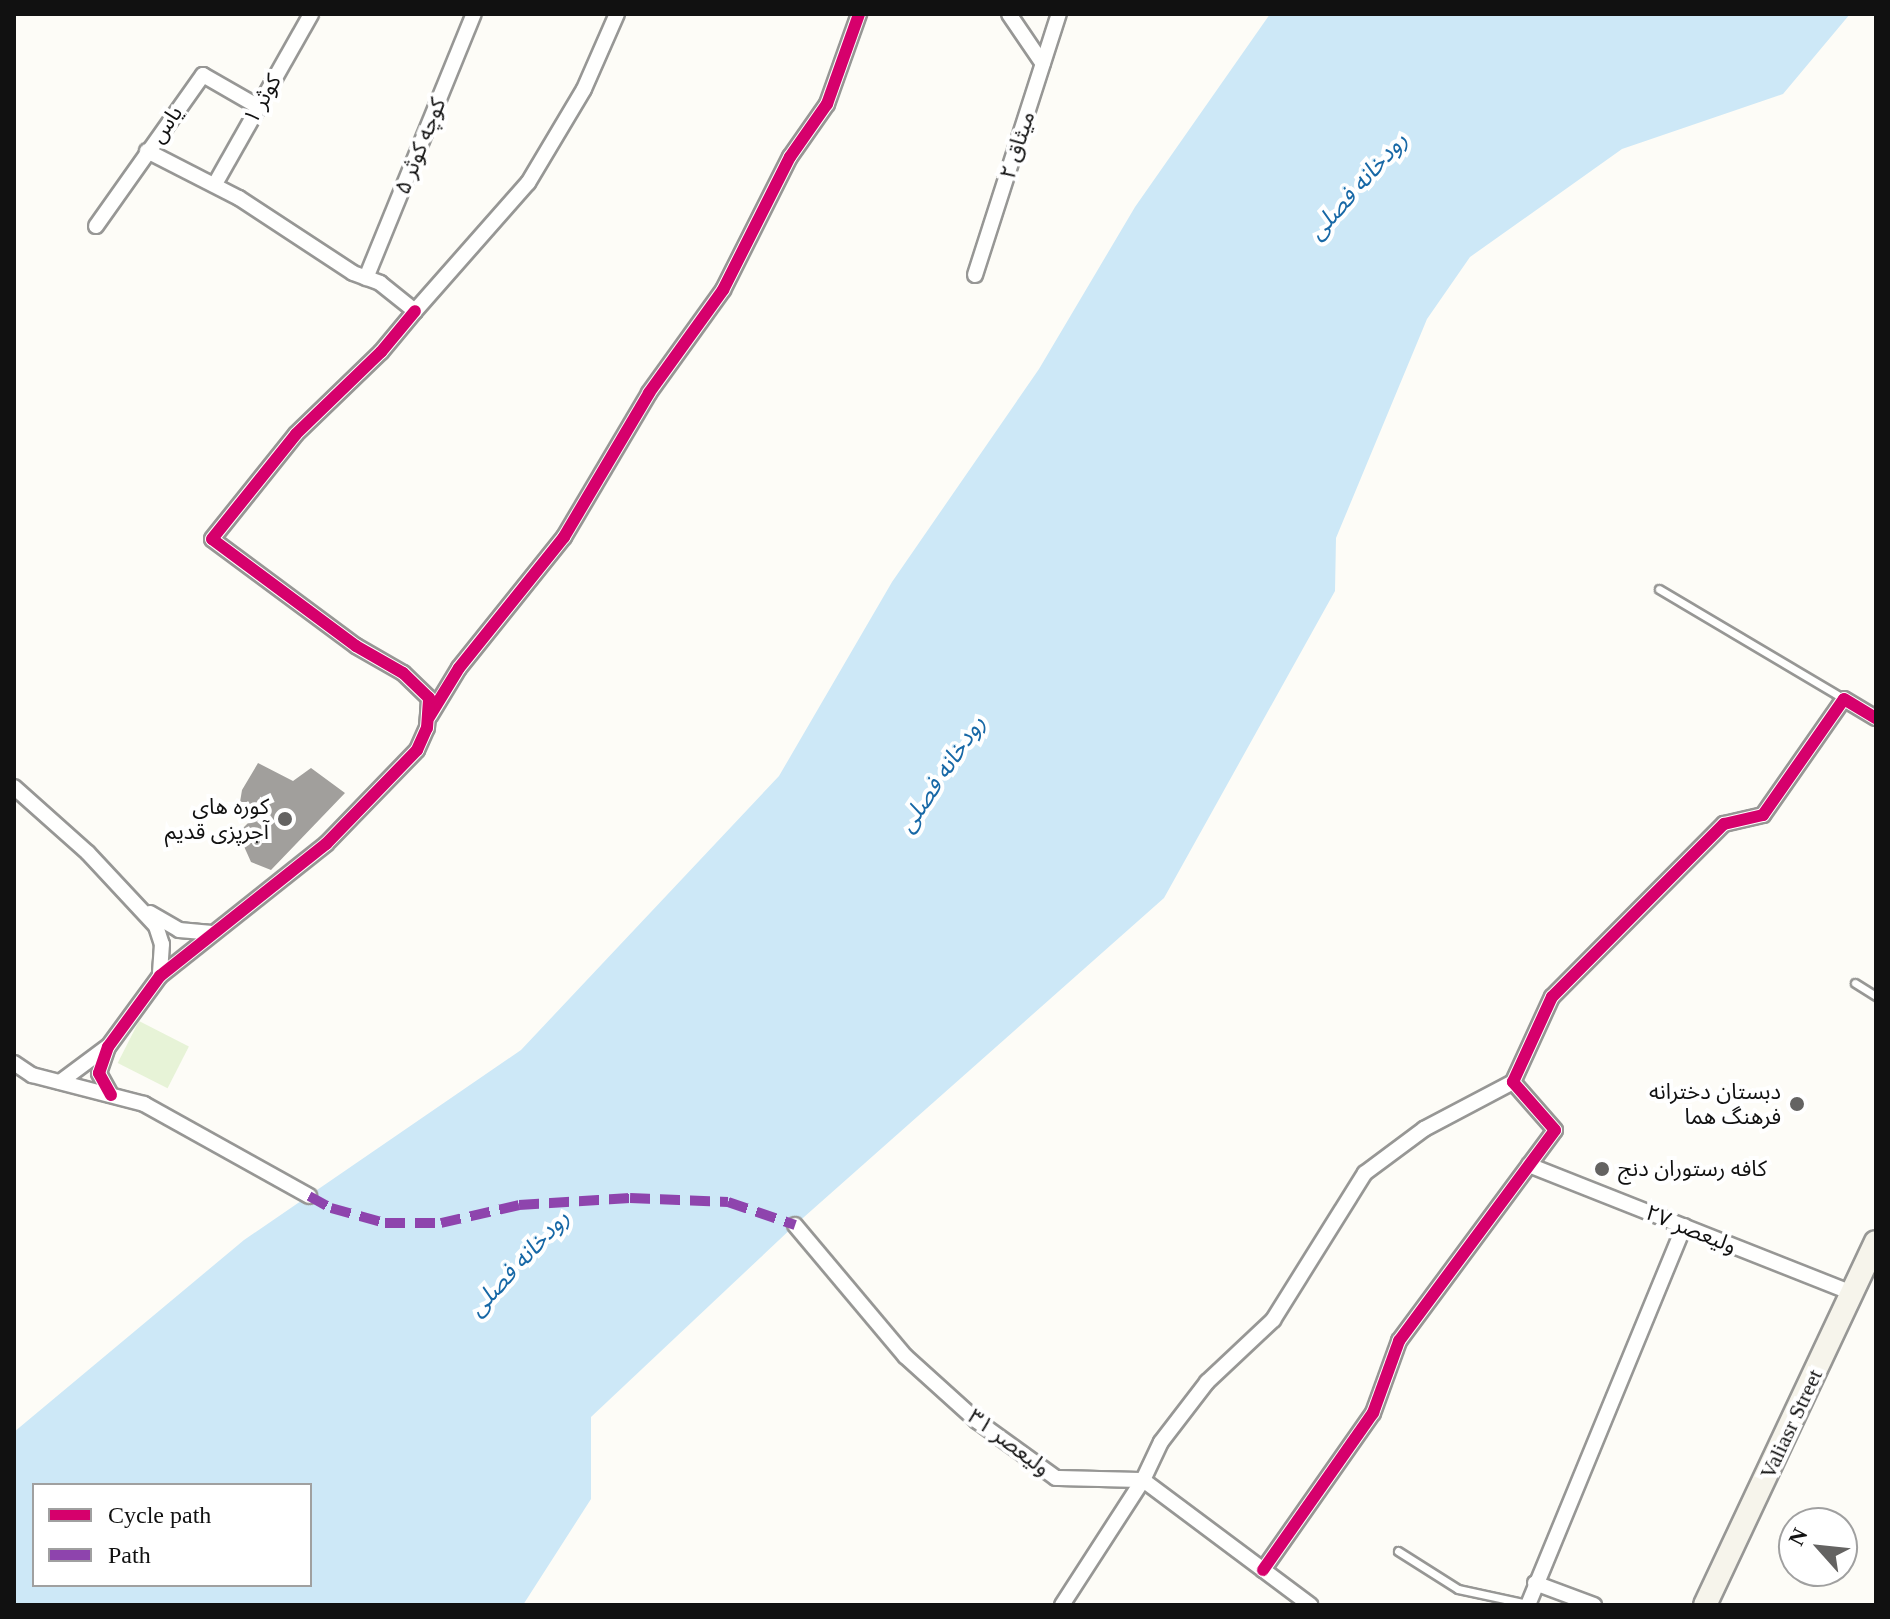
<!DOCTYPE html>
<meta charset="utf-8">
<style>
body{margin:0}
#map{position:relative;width:1890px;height:1619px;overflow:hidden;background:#fdfcf7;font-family:"Times New Roman","Noto Sans Arabic",serif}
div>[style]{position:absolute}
.green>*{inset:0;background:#e7f3d7;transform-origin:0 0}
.water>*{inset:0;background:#cde8f7}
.building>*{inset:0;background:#a19f9c}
.roads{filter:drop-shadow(2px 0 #979795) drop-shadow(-2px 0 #979795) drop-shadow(0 2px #979795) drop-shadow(0 -2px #979795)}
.service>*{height:7px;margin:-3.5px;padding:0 3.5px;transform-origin:3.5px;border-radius:3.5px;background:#fffffe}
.minor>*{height:14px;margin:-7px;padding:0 7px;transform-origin:7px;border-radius:7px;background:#fffffe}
.secondary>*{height:22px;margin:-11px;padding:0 11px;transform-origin:11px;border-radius:11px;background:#f6f4eb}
.quiet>*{height:10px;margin-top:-5px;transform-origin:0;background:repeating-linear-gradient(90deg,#8e44ad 0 20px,transparent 0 30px)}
.cycleway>*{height:12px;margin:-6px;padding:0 6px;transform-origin:6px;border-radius:6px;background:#d6006c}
.dots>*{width:22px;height:22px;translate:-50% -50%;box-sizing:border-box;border:4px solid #fff;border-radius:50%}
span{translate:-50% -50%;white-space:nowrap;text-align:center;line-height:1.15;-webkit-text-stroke:8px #fff;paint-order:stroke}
.street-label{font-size:22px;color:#111}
.poi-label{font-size:22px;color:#111}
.right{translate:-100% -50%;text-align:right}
.left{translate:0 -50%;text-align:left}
.water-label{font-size:24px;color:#1768a6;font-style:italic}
.frame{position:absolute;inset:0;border:16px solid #111;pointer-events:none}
.legend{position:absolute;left:32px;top:1483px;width:280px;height:104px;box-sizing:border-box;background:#fff;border:2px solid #a0a0a0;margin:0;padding:10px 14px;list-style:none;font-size:24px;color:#111}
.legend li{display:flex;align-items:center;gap:16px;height:40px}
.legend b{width:40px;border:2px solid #a0a0a0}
.north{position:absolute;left:1778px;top:1507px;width:80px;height:80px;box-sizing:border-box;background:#fff;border:2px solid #a0a0a0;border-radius:50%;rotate:297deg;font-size:22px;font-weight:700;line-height:32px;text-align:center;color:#111}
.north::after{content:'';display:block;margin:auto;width:28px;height:36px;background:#646362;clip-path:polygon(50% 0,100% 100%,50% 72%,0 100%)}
</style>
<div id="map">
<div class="green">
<i style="left:139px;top:1021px;width:56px;height:47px;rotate:27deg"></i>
</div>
<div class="water">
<i style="clip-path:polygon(evenodd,1270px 14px,1850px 14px,1783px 94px,1622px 149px,1470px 257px,1427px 319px,1336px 538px,1335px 591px,1164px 898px,795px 1225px,591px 1417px,591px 1499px,523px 1605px,14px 1605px,14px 1432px,244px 1240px,521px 1050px,779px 776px,892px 582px,1039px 369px,1135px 207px,1270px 14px,34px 1485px,310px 1485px,310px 1585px,34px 1585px,34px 1485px)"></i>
</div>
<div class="building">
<i style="clip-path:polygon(258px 763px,293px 781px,311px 768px,345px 793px,271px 870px,251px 862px,238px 833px,252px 819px,238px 814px,242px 790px)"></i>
</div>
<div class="roads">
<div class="service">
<i style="left:1659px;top:589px;width:215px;rotate:30.7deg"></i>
<i style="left:1855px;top:983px;width:25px;rotate:32deg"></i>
<i style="left:1398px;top:1551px;width:71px;rotate:32.3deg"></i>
<i style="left:1458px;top:1589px;width:72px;rotate:12.1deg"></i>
</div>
<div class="minor">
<i style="left:1009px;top:14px;width:60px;rotate:55.8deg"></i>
<i style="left:147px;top:151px;width:103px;rotate:27.1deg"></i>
<i style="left:239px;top:198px;width:136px;rotate:33.3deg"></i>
<i style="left:353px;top:273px;width:29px;rotate:20deg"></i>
<i style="left:380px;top:283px;width:45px;rotate:38.7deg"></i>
<i style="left:415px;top:311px;width:171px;rotate:-48.6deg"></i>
<i style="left:528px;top:183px;width:109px;rotate:-59.2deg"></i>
<i style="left:584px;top:89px;width:82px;rotate:-66.3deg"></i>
<i style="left:215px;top:184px;width:195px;rotate:-60.5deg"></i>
<i style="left:96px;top:226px;width:185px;rotate:-54.7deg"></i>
<i style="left:203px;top:75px;width:62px;rotate:29.9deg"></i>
<i style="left:975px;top:275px;width:274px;rotate:-72.2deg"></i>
<i style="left:366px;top:278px;width:285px;rotate:-67.8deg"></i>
<i style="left:430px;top:716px;width:56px;rotate:-58.9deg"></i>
<i style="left:459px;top:668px;width:168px;rotate:-51.3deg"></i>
<i style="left:564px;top:537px;width:167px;rotate:-59.4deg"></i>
<i style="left:649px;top:393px;width:127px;rotate:-54.3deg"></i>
<i style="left:723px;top:290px;width:149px;rotate:-63.3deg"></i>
<i style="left:790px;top:157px;width:65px;rotate:-55.1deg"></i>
<i style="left:827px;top:104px;width:96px;rotate:-70.4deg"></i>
<i style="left:14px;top:787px;width:99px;rotate:41.7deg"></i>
<i style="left:88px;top:853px;width:100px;rotate:47deg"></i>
<i style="left:156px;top:926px;width:19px;rotate:72deg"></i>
<i style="left:162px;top:944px;width:32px;rotate:94deg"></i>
<i style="left:150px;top:913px;width:34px;rotate:30deg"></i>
<i style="left:179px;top:930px;width:33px;rotate:5deg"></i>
<i style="left:14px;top:1063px;width:22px;rotate:34deg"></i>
<i style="left:32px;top:1075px;width:116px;rotate:14.5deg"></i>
<i style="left:144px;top:1104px;width:189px;rotate:29.1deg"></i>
<i style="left:60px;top:1082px;width:59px;rotate:-36.7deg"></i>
<i style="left:111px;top:1095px;width:25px;rotate:-119deg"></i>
<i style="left:99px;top:1073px;width:28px;rotate:-71deg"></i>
<i style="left:108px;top:1047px;width:88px;rotate:-53.8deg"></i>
<i style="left:160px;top:976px;width:212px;rotate:-38.5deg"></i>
<i style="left:326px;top:844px;width:131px;rotate:-45.9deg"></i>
<i style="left:417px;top:750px;width:24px;rotate:-66deg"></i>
<i style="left:427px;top:728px;width:30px;rotate:-86deg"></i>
<i style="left:429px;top:698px;width:36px;rotate:-136deg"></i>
<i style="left:403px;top:673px;width:54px;rotate:-150.1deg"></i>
<i style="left:356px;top:646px;width:179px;rotate:-143.4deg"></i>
<i style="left:212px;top:539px;width:134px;rotate:-51.3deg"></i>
<i style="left:296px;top:434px;width:118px;rotate:-44deg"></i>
<i style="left:381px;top:352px;width:53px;rotate:-50.3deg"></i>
<i style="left:1529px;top:1165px;width:348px;rotate:21.6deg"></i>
<i style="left:795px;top:1225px;width:171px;rotate:50deg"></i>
<i style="left:905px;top:1356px;width:97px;rotate:42.1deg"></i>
<i style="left:977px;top:1421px;width:97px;rotate:35.8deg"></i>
<i style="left:1056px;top:1478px;width:87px;rotate:1.3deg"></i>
<i style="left:1143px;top:1480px;width:209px;rotate:36.8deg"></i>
<i style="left:1263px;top:1570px;width:192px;rotate:-55deg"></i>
<i style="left:1373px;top:1413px;width:77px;rotate:-70.1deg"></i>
<i style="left:1399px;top:1341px;width:262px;rotate:-53.5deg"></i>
<i style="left:1555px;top:1130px;width:64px;rotate:-131.2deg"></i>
<i style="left:1513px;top:1082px;width:94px;rotate:-65.4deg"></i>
<i style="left:1552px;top:997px;width:244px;rotate:-45.2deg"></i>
<i style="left:1724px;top:824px;width:40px;rotate:-13deg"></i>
<i style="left:1763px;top:815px;width:141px;rotate:-55.1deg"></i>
<i style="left:1844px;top:699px;width:37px;rotate:31deg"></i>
<i style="left:1535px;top:1583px;width:63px;rotate:20.4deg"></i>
<i style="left:1062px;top:1605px;width:149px;rotate:-57.1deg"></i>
<i style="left:1143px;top:1480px;width:42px;rotate:-64.7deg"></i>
<i style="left:1161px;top:1442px;width:76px;rotate:-52.5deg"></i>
<i style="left:1207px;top:1382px;width:91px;rotate:-43.2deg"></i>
<i style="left:1273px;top:1320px;width:173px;rotate:-58deg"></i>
<i style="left:1365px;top:1173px;width:74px;rotate:-36.7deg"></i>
<i style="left:1424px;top:1129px;width:101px;rotate:-27.8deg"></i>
<i style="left:1528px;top:1605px;width:410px;rotate:-67.6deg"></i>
</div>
<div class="secondary">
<i style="left:1705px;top:1605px;width:401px;rotate:-64.8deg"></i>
</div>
</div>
<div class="quiet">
<i style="left:309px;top:1196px;width:25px;rotate:29deg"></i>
<i style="left:331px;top:1208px;width:56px;rotate:15.5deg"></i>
<i style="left:385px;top:1223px;width:56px"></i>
<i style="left:441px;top:1223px;width:80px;rotate:-13deg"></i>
<i style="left:519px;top:1205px;width:111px;rotate:-3.6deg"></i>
<i style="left:630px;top:1198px;width:98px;rotate:2.3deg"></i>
<i style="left:728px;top:1202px;width:71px;rotate:18.9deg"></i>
</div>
<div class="cycleway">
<i style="left:429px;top:717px;width:57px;rotate:-58.5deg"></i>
<i style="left:459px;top:668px;width:168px;rotate:-51.3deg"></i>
<i style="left:564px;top:537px;width:167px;rotate:-59.4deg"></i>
<i style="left:649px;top:393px;width:127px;rotate:-54.3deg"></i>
<i style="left:723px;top:290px;width:149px;rotate:-63.3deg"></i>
<i style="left:790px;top:157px;width:65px;rotate:-55.1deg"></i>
<i style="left:827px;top:104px;width:96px;rotate:-70.4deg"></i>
<i style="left:111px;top:1095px;width:25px;rotate:-119deg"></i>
<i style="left:99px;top:1073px;width:28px;rotate:-71deg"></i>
<i style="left:108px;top:1047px;width:88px;rotate:-53.8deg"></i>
<i style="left:160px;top:976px;width:212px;rotate:-38.5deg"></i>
<i style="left:326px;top:844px;width:131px;rotate:-45.9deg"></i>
<i style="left:417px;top:750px;width:24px;rotate:-66deg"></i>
<i style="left:427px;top:728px;width:30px;rotate:-86deg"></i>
<i style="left:429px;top:698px;width:36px;rotate:-136deg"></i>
<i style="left:403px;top:673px;width:54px;rotate:-150.1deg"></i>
<i style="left:356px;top:646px;width:179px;rotate:-143.4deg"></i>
<i style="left:212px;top:539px;width:134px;rotate:-51.3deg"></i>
<i style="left:296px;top:434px;width:118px;rotate:-44deg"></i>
<i style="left:381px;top:352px;width:53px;rotate:-50.3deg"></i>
<i style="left:1263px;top:1570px;width:192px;rotate:-55deg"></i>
<i style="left:1373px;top:1413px;width:77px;rotate:-70.1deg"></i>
<i style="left:1399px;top:1341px;width:262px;rotate:-53.5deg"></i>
<i style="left:1555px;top:1130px;width:64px;rotate:-131.2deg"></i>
<i style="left:1513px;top:1082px;width:94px;rotate:-65.4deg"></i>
<i style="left:1552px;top:997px;width:244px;rotate:-45.2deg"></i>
<i style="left:1724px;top:824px;width:40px;rotate:-13deg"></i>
<i style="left:1763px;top:815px;width:141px;rotate:-55.1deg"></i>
<i style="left:1844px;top:699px;width:37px;rotate:31deg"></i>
</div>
<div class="dots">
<i style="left:285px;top:819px;background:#646362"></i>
<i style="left:1797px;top:1104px;background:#646362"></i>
<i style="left:1602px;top:1169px;background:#646362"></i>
</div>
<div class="street-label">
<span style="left:262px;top:99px;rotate:-60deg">کوثر ۱</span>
<span style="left:166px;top:124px;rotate:-55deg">یاس</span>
<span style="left:1017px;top:145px;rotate:-72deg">میثاق ۲</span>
<span style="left:420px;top:146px;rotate:-68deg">کوچه کوثر ۵</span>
<span style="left:1691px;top:1229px;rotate:22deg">ولیعصر ۲۷</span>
<span style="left:1791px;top:1424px;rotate:-65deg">Valiasr Street</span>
<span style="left:1009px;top:1442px;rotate:37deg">ولیعصر ۳۱</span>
</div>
<div class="poi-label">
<span class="right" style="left:269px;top:819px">کوره های<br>آجرپزی قدیم</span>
<span class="right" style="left:1781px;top:1104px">دبستان دخترانه<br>فرهنگ هما</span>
<span class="left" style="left:1618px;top:1169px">کافه رستوران دنج</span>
</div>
<div class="water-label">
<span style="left:1358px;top:186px;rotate:-48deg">رودخانه فصلی</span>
<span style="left:942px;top:774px;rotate:-56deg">رودخانه فصلی</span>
<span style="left:519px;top:1263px;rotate:-47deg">رودخانه فصلی</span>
</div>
<div class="frame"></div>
<ul class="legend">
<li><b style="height:10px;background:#d6006c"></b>Cycle path</li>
<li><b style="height:10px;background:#8e44ad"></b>Path</li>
</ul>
<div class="north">N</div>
</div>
